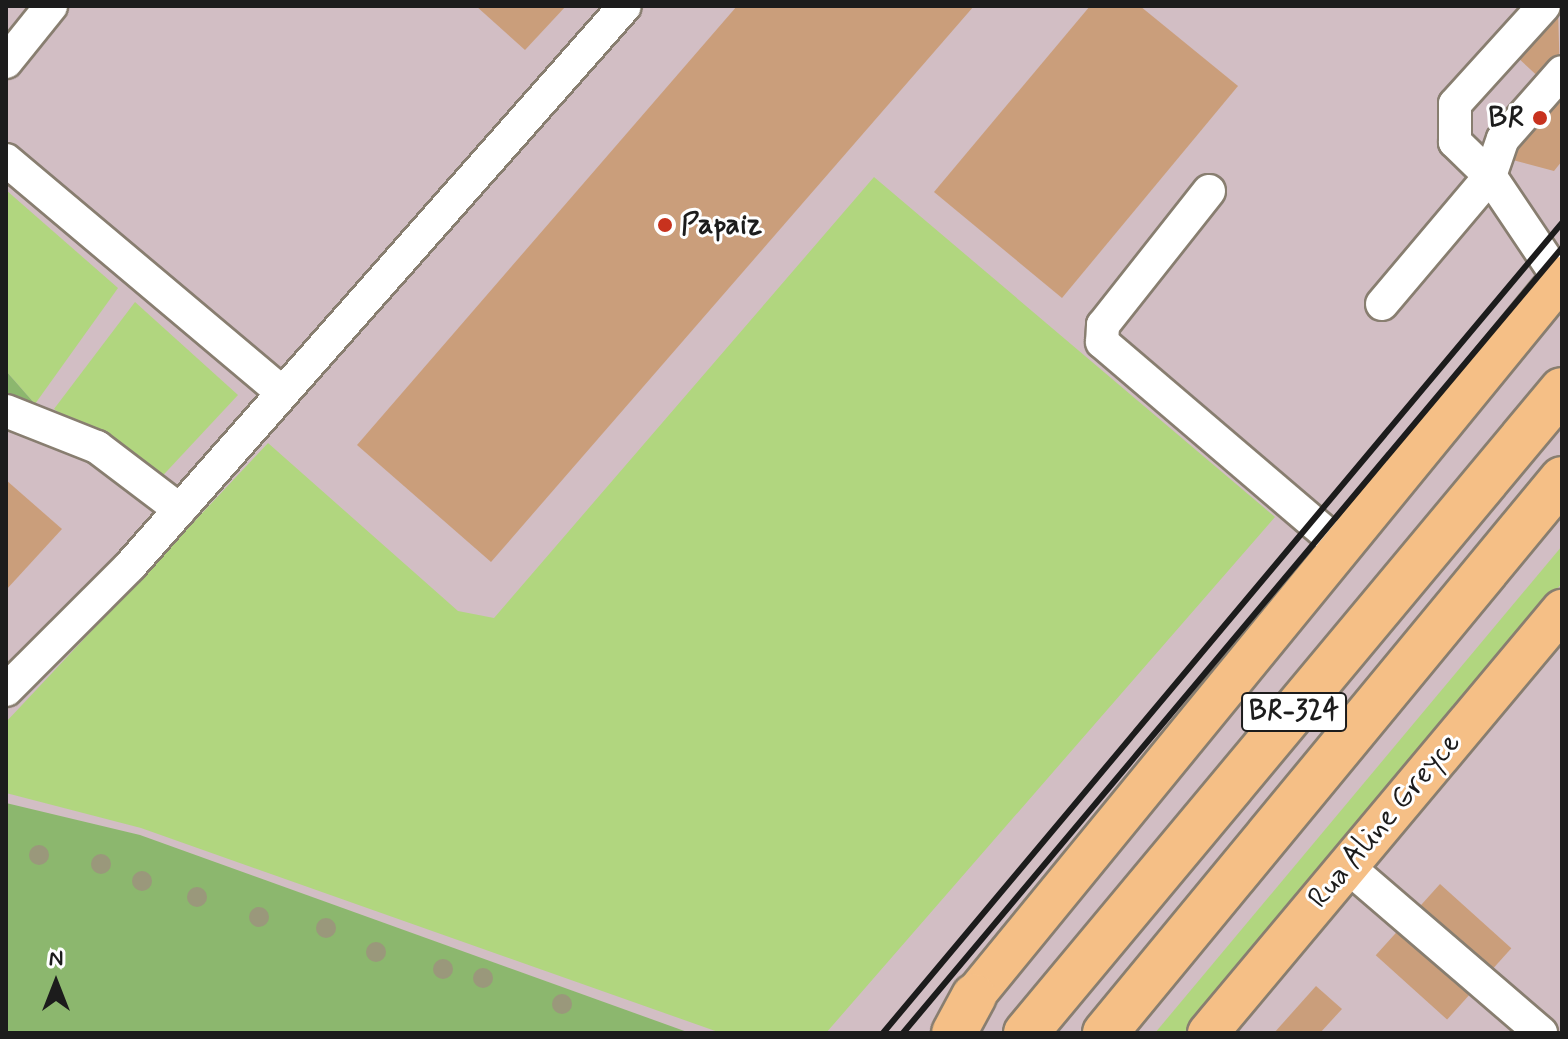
<!DOCTYPE html>
<style>
body{margin:0}
#map{position:relative;width:1568px;height:1039px;overflow:hidden;background:#f4e0c5;font-family:Mynerve,sans-serif}
div>[style]{position:absolute}
.industrial>*{inset:0;background:#d2bec4;transform-origin:0 0}
.green>*{inset:0;background:#b1d67f}
.forest>*{inset:0;background:#8cb76e}
.building>*{inset:0;background:#ca9e7b;transform-origin:0 0}
.roads{filter:drop-shadow(2px 0 #887e70) drop-shadow(-2px 0 #887e70) drop-shadow(0 2px #887e70) drop-shadow(0 -2px #887e70)}
.minor>*{height:32px;margin:-16px;padding:0 16px;transform-origin:16px;border-radius:16px;background:#fff}
.major>*{height:40px;margin:-20px;padding:0 20px;transform-origin:20px;border-radius:20px;background:#f5bf86}
.highway>*{height:44px;margin:-22px;padding:0 22px;transform-origin:22px;border-radius:22px;background:#f5bf86}
.rail>*{height:6px;margin:-3px;padding:0 3px;transform-origin:3px;border-radius:3px;background:#1c1c1c}
.trees>*{width:20px;height:20px;margin:-10px;border-radius:50%;background:#9a987b}
.dots>*{width:22px;height:22px;translate:-50% -50%;box-sizing:border-box;border:4px solid #fff;border-radius:50%}
span{translate:-50% -50%;white-space:nowrap;text-align:center;line-height:1.15;-webkit-text-stroke:6px #fff;paint-order:stroke}
.shield-label span{padding:2px 6px;background:#fff;border:2px solid;border-radius:6px;-webkit-text-stroke-width:0}
.shield-label{font-size:28px;color:#1c1c1c;font-weight:700}
.poi-label{font-size:30px;color:#1c1c1c;font-weight:700}
.right{translate:-100% -50%;text-align:right}
.left{translate:0 -50%;text-align:left}
.street-label{font-size:30px;color:#1c1c1c}
.frame{position:absolute;inset:0;border:8px solid #1c1c1c;pointer-events:none}
.north{position:absolute;left:16px;top:943px;width:80px;height:80px;-webkit-text-stroke:6px #fff;paint-order:stroke;rotate:0deg;font-size:22px;font-weight:700;line-height:32px;text-align:center;color:#1c1c1c}
.north::after{content:'';display:block;margin:auto;width:28px;height:36px;background:#1c1c1c;clip-path:polygon(50% 0,100% 100%,50% 72%,0 100%)}
</style>
<div id="map">
<div class="industrial">
<i style="left:6px;top:6px;width:1556px;height:1027px"></i>
</div>
<div class="green">
<i style="clip-path:polygon(874px 177px,1275px 517px,826px 1033px,721px 1033px,141px 828px,6px 793px,6px 722px,268px 443px,458px 611px,494px 618px)"></i>
<i style="clip-path:polygon(6px 190px,118px 288px,35px 404px,6px 371px)"></i>
<i style="clip-path:polygon(135px 302px,238px 395px,154px 485px,54px 409px)"></i>
<i style="clip-path:polygon(1562px 546px,1562px 583px,1410px 770px,1190px 1033px,1155px 1033px)"></i>
</div>
<div class="forest">
<i style="clip-path:polygon(6px 371px,35px 404px,6px 405px)"></i>
<i style="clip-path:polygon(6px 803px,140px 835px,690px 1033px,6px 1033px)"></i>
</div>
<div class="building">
<i style="clip-path:polygon(476px 6px,566px 6px,525px 50px)"></i>
<i style="clip-path:polygon(737px 6px,974px 6px,491px 562px,357px 445px)"></i>
<i style="clip-path:polygon(1090px 6px,1140px 6px,1238px 86px,1062px 298px,934px 192px)"></i>
<i style="clip-path:polygon(1558px 6px,1562px 161px,1554px 171px,1490px 154px,1544px 82px,1516px 56px)"></i>
<i style="clip-path:polygon(6px 480px,62px 529px,6px 590px)"></i>
<i style="left:1440px;top:884px;width:96px;height:96px;rotate:42deg"></i>
<i style="clip-path:polygon(1316px 986px,1342px 1009px,1320px 1033px,1274px 1033px)"></i>
</div>
<div class="roads">
<div class="minor">
<i style="left:6px;top:62px;width:72px;rotate:-51.2deg"></i>
<i style="left:6px;top:160px;width:358px;rotate:40.1deg"></i>
<i style="left:1209px;top:191px;width:171px;rotate:128.3deg"></i>
<i style="left:1103px;top:325px;width:17px;rotate:93deg"></i>
<i style="left:1102px;top:342px;width:318px;rotate:40.5deg"></i>
<i style="left:1560px;top:280px;width:125px;rotate:-123.9deg"></i>
<i style="left:1490px;top:176px;width:39px;rotate:-71deg"></i>
<i style="left:1503px;top:139px;width:89px;rotate:-48.6deg"></i>
<i style="left:1382px;top:304px;width:167px;rotate:-49.8deg"></i>
<i style="left:1490px;top:176px;width:49px;rotate:-135.8deg"></i>
<i style="left:1455px;top:142px;width:38px;rotate:-90deg"></i>
<i style="left:1455px;top:104px;width:132px;rotate:-47.8deg"></i>
<i style="left:6px;top:411px;width:98px;rotate:21.6deg"></i>
<i style="left:97px;top:447px;width:104px;rotate:37.2deg"></i>
<i style="left:6px;top:690px;width:175px;rotate:-45deg"></i>
<i style="left:130px;top:566px;width:747px;rotate:-48.53deg"></i>
<i style="left:1347px;top:866px;width:256px;rotate:40.7deg"></i>
</div>
<div class="major">
<i style="left:974px;top:996px;width:929px;rotate:-50.72deg"></i>
<i style="left:1208px;top:1033px;width:552px;rotate:-50.07deg"></i>
</div>
<div class="highway">
<i style="left:954px;top:1033px;width:42px;rotate:-61.6deg"></i>
<i style="left:1026px;top:1033px;width:837px;rotate:-50.19deg"></i>
<i style="left:1105px;top:1033px;width:718px;rotate:-50.48deg"></i>
</div>
</div>
<div class="rail">
<i style="left:883px;top:1033px;width:1057px;rotate:-50.03deg"></i>
<i style="left:903px;top:1033px;width:1025px;rotate:-49.99deg"></i>
</div>
<div class="trees">
<i style="left:39px;top:855px"></i>
<i style="left:101px;top:864px"></i>
<i style="left:142px;top:881px"></i>
<i style="left:197px;top:897px"></i>
<i style="left:259px;top:917px"></i>
<i style="left:326px;top:928px"></i>
<i style="left:376px;top:952px"></i>
<i style="left:443px;top:969px"></i>
<i style="left:483px;top:978px"></i>
<i style="left:562px;top:1004px"></i>
</div>
<div class="dots">
<i style="left:1540px;top:118px;background:#c8321e"></i>
<i style="left:665px;top:225px;background:#c8321e"></i>
</div>
<div class="shield-label">
<span style="left:1294px;top:712px">BR-324</span>
</div>
<div class="poi-label">
<span class="right" style="left:1524px;top:118px">BR</span>
<span class="left" style="left:681px;top:225px">Papaiz</span>
</div>
<div class="street-label">
<span style="left:1385px;top:821px;rotate:-50deg">Rua Aline Greyce</span>
</div>
<div class="frame"></div>
<div class="north">N</div>
</div>
